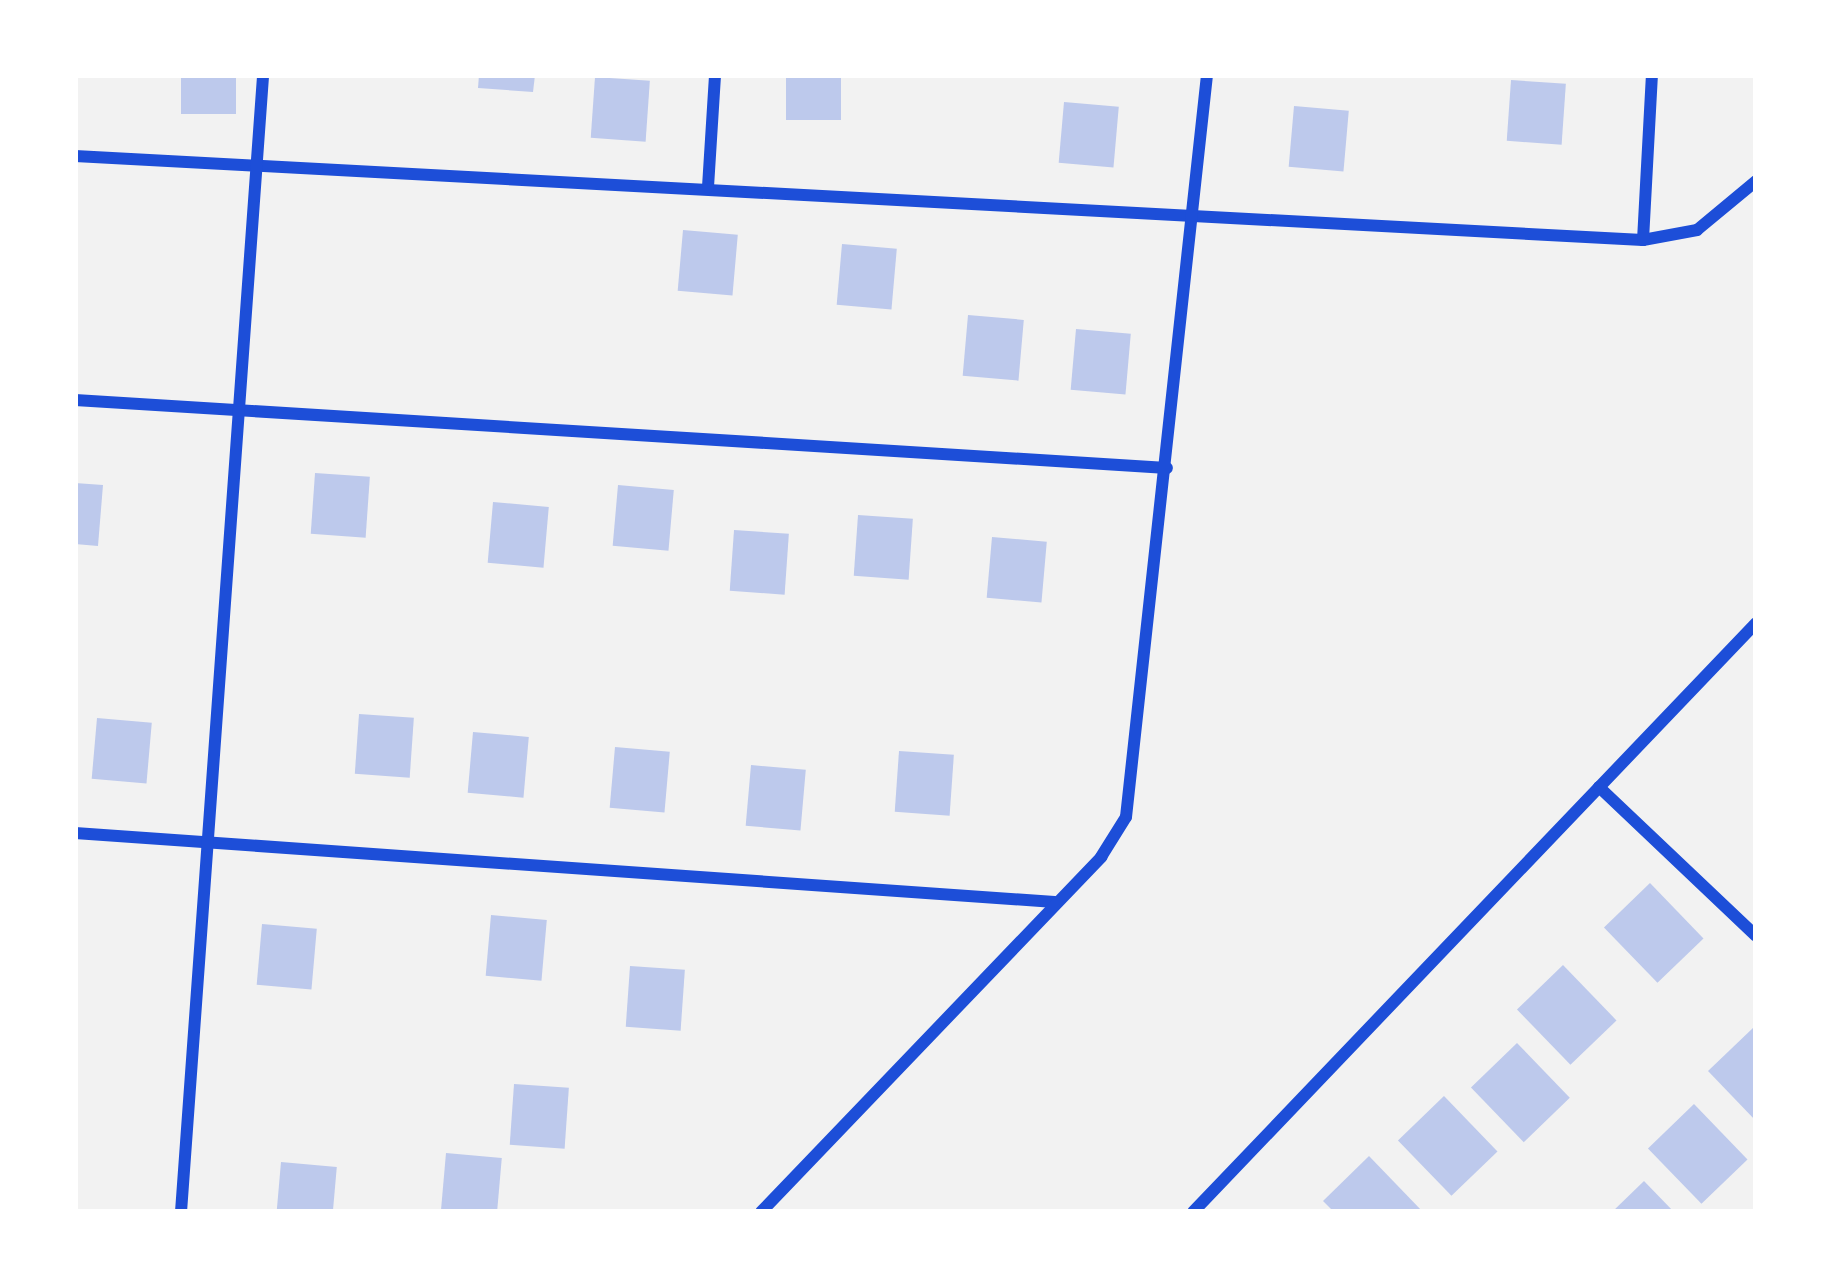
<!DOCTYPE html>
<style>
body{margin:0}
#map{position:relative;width:1831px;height:1287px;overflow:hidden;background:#f2f2f2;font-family:"PT Sans",sans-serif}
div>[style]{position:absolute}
.building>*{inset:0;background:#bdc9ec;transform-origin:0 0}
.minor>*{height:12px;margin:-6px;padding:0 6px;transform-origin:6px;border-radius:6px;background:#1d4ed8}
span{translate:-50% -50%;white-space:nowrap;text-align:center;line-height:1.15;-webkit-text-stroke:9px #fff;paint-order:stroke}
.frame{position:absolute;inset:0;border:78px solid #fff;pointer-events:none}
</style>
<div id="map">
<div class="building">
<i style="left:181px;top:75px;width:55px;height:39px"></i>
<i style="clip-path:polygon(479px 75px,535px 75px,533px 92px,478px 88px)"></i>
<i style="left:786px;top:75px;width:55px;height:45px"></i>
<i style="left:595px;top:77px;width:55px;height:61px;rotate:4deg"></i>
<i style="left:1511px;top:80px;width:55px;height:61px;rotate:4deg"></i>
<i style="left:1064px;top:102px;width:55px;height:61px;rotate:5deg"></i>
<i style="left:1294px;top:106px;width:55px;height:61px;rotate:5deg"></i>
<i style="left:683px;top:230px;width:55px;height:61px;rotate:5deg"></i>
<i style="left:842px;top:244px;width:55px;height:61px;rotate:5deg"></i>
<i style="left:968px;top:315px;width:56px;height:61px;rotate:5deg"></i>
<i style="left:1076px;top:329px;width:55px;height:61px;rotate:5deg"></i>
<i style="left:315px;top:473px;width:55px;height:61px;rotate:4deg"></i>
<i style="clip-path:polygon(75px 483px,103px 485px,98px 546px,75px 544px)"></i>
<i style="left:618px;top:485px;width:56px;height:61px;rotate:5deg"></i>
<i style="left:493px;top:502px;width:56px;height:61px;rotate:5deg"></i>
<i style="left:858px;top:515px;width:55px;height:61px;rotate:4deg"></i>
<i style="left:734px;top:530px;width:55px;height:61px;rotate:4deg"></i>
<i style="left:992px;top:537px;width:55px;height:61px;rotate:5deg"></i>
<i style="left:359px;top:714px;width:55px;height:60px;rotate:4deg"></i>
<i style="left:97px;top:718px;width:55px;height:61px;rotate:5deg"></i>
<i style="left:473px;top:732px;width:56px;height:61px;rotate:5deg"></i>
<i style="left:615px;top:747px;width:55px;height:61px;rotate:5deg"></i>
<i style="left:899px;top:751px;width:55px;height:61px;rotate:4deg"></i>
<i style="left:751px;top:765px;width:55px;height:61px;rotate:5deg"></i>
<i style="left:1650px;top:883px;width:77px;height:64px;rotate:46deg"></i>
<i style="left:491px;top:915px;width:56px;height:61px;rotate:5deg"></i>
<i style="left:262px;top:924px;width:55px;height:61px;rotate:5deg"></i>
<i style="left:1563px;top:965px;width:77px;height:64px;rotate:46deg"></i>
<i style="left:630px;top:966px;width:55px;height:61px;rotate:4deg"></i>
<i style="clip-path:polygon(1754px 1027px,1756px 1029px,1756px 1121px,1708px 1071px)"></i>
<i style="left:1517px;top:1043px;width:76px;height:64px;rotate:46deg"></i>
<i style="left:514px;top:1084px;width:55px;height:61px;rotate:4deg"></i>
<i style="left:1444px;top:1096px;width:77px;height:64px;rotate:46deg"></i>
<i style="left:1694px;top:1104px;width:77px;height:64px;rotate:46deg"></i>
<i style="left:446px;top:1153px;width:56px;height:59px;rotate:5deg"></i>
<i style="clip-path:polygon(1369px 1156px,1423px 1212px,1334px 1212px,1323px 1201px)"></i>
<i style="left:281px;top:1162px;width:56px;height:50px;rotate:5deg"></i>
<i style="clip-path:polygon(1644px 1181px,1674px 1212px,1612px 1212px)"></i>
</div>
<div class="minor">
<i style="left:75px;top:156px;width:1570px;rotate:3.07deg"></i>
<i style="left:1643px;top:240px;width:55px;rotate:-10.5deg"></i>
<i style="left:1697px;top:230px;width:77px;rotate:-39.7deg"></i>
<i style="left:708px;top:187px;width:112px;rotate:-86.4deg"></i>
<i style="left:1643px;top:240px;width:165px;rotate:-86.9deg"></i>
<i style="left:75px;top:400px;width:1094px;rotate:3.56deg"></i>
<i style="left:1599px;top:787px;width:216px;rotate:43.5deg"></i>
<i style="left:75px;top:833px;width:982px;rotate:4.03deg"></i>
<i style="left:181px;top:1212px;width:1140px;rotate:-85.87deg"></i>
<i style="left:761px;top:1212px;width:492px;rotate:-46.2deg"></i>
<i style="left:1101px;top:857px;width:47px;rotate:-58deg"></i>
<i style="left:1126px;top:817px;width:746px;rotate:-83.77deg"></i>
<i style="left:1193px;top:1212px;width:815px;rotate:-46.29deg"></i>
</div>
<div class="frame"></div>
</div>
